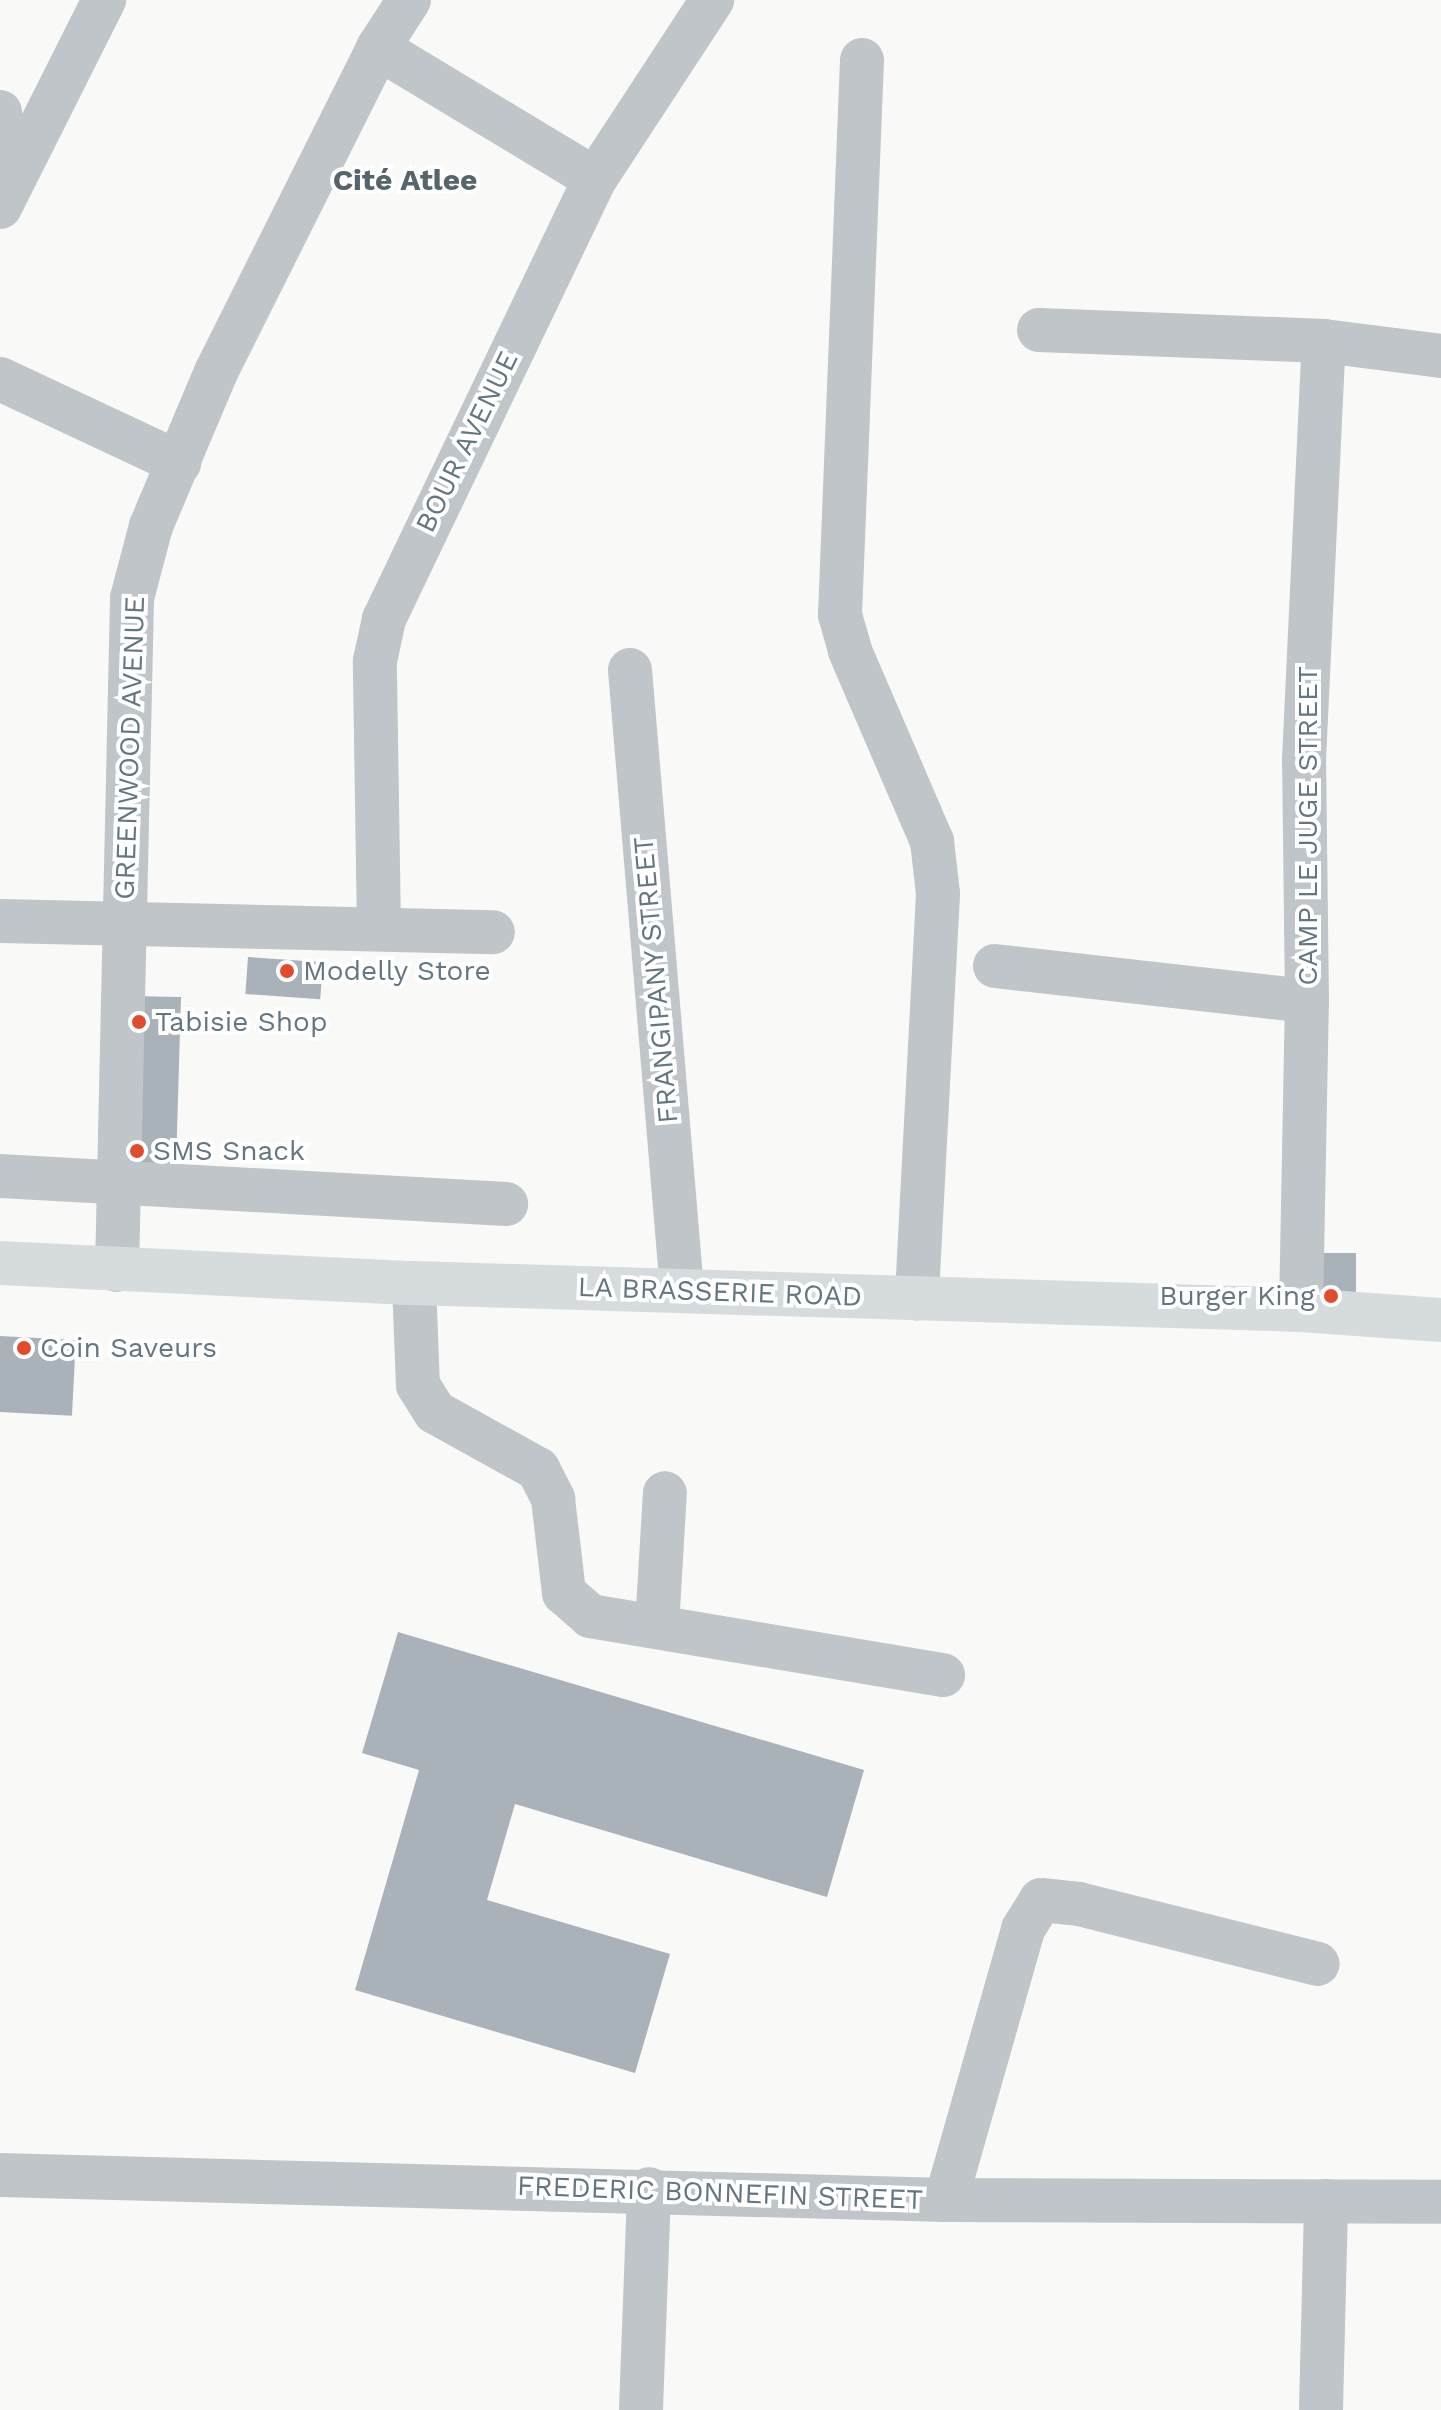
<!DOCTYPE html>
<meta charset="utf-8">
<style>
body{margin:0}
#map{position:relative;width:1441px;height:2410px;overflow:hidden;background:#f9f9f7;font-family:"Work Sans",sans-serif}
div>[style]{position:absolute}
.building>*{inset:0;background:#a9b2b8;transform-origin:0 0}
.minor>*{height:44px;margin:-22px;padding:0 22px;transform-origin:22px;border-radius:22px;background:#c0c5c9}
.major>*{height:44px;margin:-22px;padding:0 22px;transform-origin:22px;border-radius:22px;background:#d6dbde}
.dots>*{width:22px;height:22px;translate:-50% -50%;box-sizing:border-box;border:4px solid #fff;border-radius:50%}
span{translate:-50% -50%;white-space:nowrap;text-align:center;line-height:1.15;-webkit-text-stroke:8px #fff;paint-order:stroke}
.street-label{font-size:28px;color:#647681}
.poi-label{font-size:28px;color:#647681}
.left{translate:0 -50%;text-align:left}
.right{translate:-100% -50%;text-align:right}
.neighbourhood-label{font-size:30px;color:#56646c;font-weight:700}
</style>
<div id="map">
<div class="building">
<i style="left:248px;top:957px;width:75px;height:37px;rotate:4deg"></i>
<i style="clip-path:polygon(130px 996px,181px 997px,176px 1165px,133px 1164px)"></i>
<i style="left:1312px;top:1253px;width:44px;height:58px"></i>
<i style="left:0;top:1336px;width:76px;height:76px;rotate:3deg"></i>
<i style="clip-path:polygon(398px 1632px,864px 1770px,827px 1897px,515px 1804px,487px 1900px,670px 1954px,635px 2073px,355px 1990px,419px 1770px,362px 1753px)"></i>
</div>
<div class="minor">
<i style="left:378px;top:48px;width:253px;rotate:31.1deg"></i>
<i style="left:862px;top:60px;width:555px;rotate:92.27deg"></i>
<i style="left:840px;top:615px;width:37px;rotate:74deg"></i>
<i style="left:850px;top:651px;width:207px;rotate:66.7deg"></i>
<i style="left:932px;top:841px;width:53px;rotate:83.5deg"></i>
<i style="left:938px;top:894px;width:405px;rotate:93deg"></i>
<i style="left:0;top:112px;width:77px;rotate:84.8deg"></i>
<i style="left:0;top:207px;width:232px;rotate:-63.3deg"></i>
<i style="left:1039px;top:330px;width:285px;rotate:2.2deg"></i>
<i style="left:1324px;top:341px;width:118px;rotate:7.3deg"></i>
<i style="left:0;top:379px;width:198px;rotate:25.1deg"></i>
<i style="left:630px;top:670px;width:623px;rotate:85.21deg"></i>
<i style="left:0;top:921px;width:493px;rotate:1.3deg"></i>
<i style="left:379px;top:929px;width:268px;rotate:-90.9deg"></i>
<i style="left:375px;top:661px;width:43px;rotate:-77.9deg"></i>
<i style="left:384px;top:619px;width:488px;rotate:-64.4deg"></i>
<i style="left:595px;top:179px;width:214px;rotate:-56.8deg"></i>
<i style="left:995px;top:966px;width:314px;rotate:6.4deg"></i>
<i style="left:0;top:1176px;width:507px;rotate:3.17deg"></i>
<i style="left:117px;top:1270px;width:672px;rotate:-88.72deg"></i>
<i style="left:132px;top:598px;width:74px;rotate:-75.2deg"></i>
<i style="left:151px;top:526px;width:167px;rotate:-67.1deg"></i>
<i style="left:216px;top:372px;width:362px;rotate:-63.4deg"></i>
<i style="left:378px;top:48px;width:57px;rotate:-57.1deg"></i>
<i style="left:414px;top:1283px;width:102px;rotate:87.8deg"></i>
<i style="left:418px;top:1385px;width:32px;rotate:58deg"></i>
<i style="left:435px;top:1412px;width:118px;rotate:29deg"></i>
<i style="left:538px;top:1469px;width:34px;rotate:63deg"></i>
<i style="left:553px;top:1499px;width:95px;rotate:83.3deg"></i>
<i style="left:564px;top:1593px;width:35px;rotate:41deg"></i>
<i style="left:590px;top:1616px;width:358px;rotate:9.5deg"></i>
<i style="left:1301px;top:1310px;width:309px;rotate:-88.9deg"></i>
<i style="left:1307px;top:1001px;width:241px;rotate:-90.7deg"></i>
<i style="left:1304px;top:760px;width:419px;rotate:-87.3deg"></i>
<i style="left:657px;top:1626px;width:133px;rotate:-86.6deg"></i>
<i style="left:0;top:2175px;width:946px;rotate:1.51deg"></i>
<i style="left:946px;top:2200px;width:495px;rotate:0.2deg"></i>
<i style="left:946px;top:2200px;width:282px;rotate:-74.1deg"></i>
<i style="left:1023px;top:1929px;width:34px;rotate:-58deg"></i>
<i style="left:1041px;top:1900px;width:38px;rotate:6deg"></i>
<i style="left:1079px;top:1904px;width:246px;rotate:14.1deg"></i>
<i style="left:641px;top:2410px;width:221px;rotate:-87.9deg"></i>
<i style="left:1321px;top:2410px;width:209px;rotate:-88.6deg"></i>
</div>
<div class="major">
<i style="left:0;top:1263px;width:414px;rotate:2.8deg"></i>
<i style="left:414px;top:1283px;width:887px;rotate:1.74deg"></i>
<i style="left:1301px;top:1310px;width:140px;rotate:4.1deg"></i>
</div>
<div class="dots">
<i style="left:287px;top:971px;background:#e24c2d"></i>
<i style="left:139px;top:1022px;background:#e24c2d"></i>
<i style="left:137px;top:1151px;background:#e24c2d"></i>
<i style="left:1331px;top:1296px;background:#e24c2d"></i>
<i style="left:24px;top:1348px;background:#e24c2d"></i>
</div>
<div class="street-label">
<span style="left:467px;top:442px;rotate:-64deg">BOUR AVENUE</span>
<span style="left:130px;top:748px;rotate:-88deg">GREENWOOD AVENUE</span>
<span style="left:1308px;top:826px;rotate:-90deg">CAMP LE JUGE STREET</span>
<span style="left:656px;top:980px;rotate:-95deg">FRANGIPANY STREET</span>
<span style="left:720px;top:1292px;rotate:2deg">LA BRASSERIE ROAD</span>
<span style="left:720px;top:2193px;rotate:2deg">FREDERIC BONNEFIN STREET</span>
</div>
<div class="poi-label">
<span class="left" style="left:303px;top:971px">Modelly Store</span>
<span class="left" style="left:155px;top:1022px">Tabisie Shop</span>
<span class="left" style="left:153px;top:1151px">SMS Snack</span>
<span class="right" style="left:1315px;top:1296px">Burger King</span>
<span class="left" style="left:40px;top:1348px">Coin Saveurs</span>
</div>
<div class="neighbourhood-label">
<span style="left:405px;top:180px">Cité Atlee</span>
</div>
</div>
